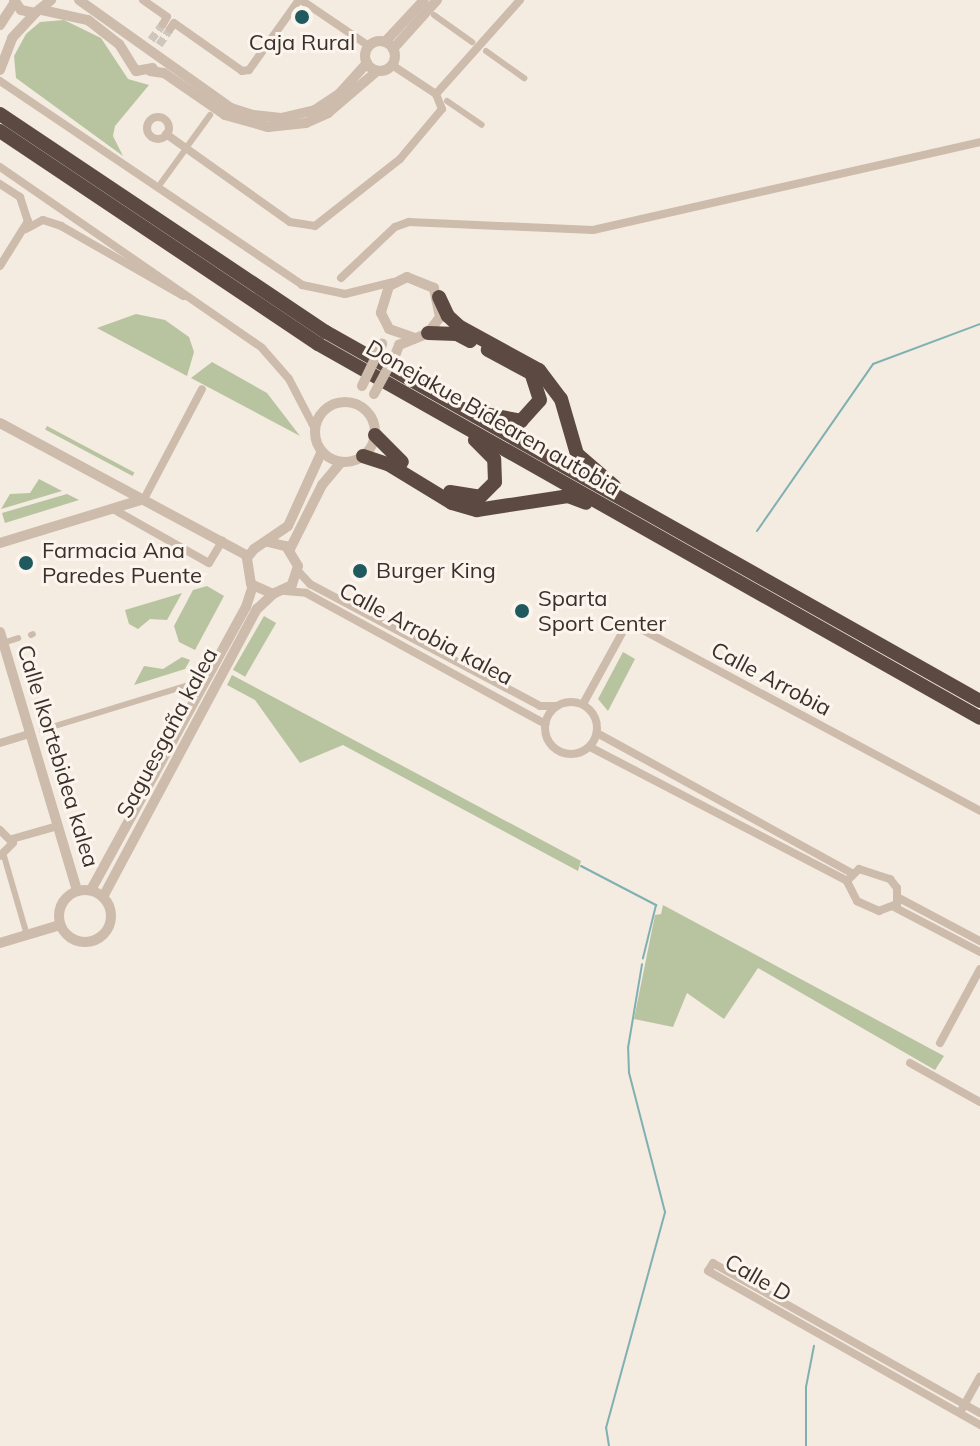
<!DOCTYPE html>
<meta charset="utf-8">
<style>
body{margin:0}
#map{position:relative;width:980px;height:1446px;overflow:hidden;background:#f4ebe1;font-family:Mulish,sans-serif}
div>[style]{position:absolute}
.green>*{inset:0;background:#b8c4a0;transform-origin:0 0}
.stream>*{height:2px;margin:-1px;padding:0 1px;transform-origin:1px;border-radius:1px;background:#7fb0b2}
.minor-tunnel>*{height:8px;margin-top:-4px;transform-origin:0;background:repeating-linear-gradient(90deg,#cfc6bd 0 8px,transparent 0 12px)}
.pedestrian>*{height:6px;margin:-3px;padding:0 3px;transform-origin:3px;border-radius:3px;background:#cdbbac}
.minor>*{height:8px;margin:-4px;padding:0 4px;transform-origin:4px;border-radius:4px;background:#cdbbac}
.minor>.ring{margin:-4px;padding:0;box-sizing:content-box;background:none;border:8px solid #cdbbac;border-radius:50%}
.tertiary>*{height:10px;margin:-5px;padding:0 5px;transform-origin:5px;border-radius:5px;background:#cdbbac}
.tertiary>.ring{margin:-5px;padding:0;box-sizing:content-box;background:none;border:10px solid #cdbbac;border-radius:50%}
.motorway>*{height:14px;margin:-7px;padding:0 7px;transform-origin:7px;border-radius:7px;background:#5c4a42}
.tertiary-bridge>*{height:10px;margin:-5px;padding:0 5px;transform-origin:5px;border-radius:5px;background:#cdbbac}
.dots>*{width:22px;height:22px;translate:-50% -50%;box-sizing:border-box;border:4px solid #fbf5ee;border-radius:50%}
span{translate:-50% -50%;white-space:nowrap;text-align:center;line-height:1.15;-webkit-text-stroke:6px #fbf5ee;paint-order:stroke}
.poi-label{font-size:22px;color:#3b302b}
.left{translate:0 -50%;text-align:left}
.street-label{font-size:22px;color:#3b302b}
</style>
<div id="map">
<div class="green">
<i style="clip-path:polygon(64px 20px,101px 38px,128px 79px,149px 85px,115px 126px,113px 136px,123px 156px,16px 78px,14px 56px,26px 34px,40px 22px)"></i>
<i style="clip-path:polygon(136px 314px,165px 320px,189px 337px,194px 352px,187px 376px,97px 328px)"></i>
<i style="clip-path:polygon(212px 362px,267px 393px,300px 436px,191px 378px)"></i>
<i style="left:47px;top:426px;width:99px;height:4px;rotate:28deg"></i>
<i style="clip-path:polygon(39px 479px,62px 491px,1px 509px,10px 494px,30px 493px)"></i>
<i style="clip-path:polygon(67px 494px,79px 500px,5px 523px,2px 513px)"></i>
<i style="clip-path:polygon(207px 586px,224px 596px,195px 650px,179px 642px,174px 626px,193px 590px)"></i>
<i style="clip-path:polygon(182px 593px,167px 620px,150px 619px,138px 629px,129px 624px,125px 610px)"></i>
<i style="left:264px;top:616px;width:14px;height:62px;rotate:30deg"></i>
<i style="clip-path:polygon(623px 652px,635px 659px,608px 711px,598px 699px)"></i>
<i style="clip-path:polygon(182px 657px,190px 660px,185px 669px,134px 685px,144px 666px,163px 669px)"></i>
<i style="clip-path:polygon(232px 675px,581px 861px,578px 871px,343px 745px,300px 763px,255px 700px,227px 685px)"></i>
<i style="clip-path:polygon(663px 905px,944px 1056px,935px 1070px,758px 968px,724px 1019px,687px 993px,673px 1027px,634px 1019px,655px 915px,661px 914px)"></i>
</div>
<div class="stream">
<i style="left:757px;top:531px;width:203px;rotate:-55.2deg"></i>
<i style="left:873px;top:364px;width:114px;rotate:-20.5deg"></i>
<i style="left:581px;top:866px;width:85px;rotate:27.5deg"></i>
<i style="left:656px;top:905px;width:55px;rotate:103.8deg"></i>
<i style="left:609px;top:1446px;width:18px;rotate:-99deg"></i>
<i style="left:606px;top:1428px;width:224px;rotate:-74.7deg"></i>
<i style="left:665px;top:1212px;width:144px;rotate:-104.5deg"></i>
<i style="left:629px;top:1073px;width:25px;rotate:-92deg"></i>
<i style="left:628px;top:1048px;width:85px;rotate:-80.5deg"></i>
<i style="left:806px;top:1446px;width:59px;rotate:-90deg"></i>
<i style="left:806px;top:1387px;width:42px;rotate:-79deg"></i>
</div>
<div class="minor-tunnel">
<i style="left:151px;top:40px;width:20px;rotate:-53deg"></i>
<i style="left:159px;top:45px;width:19px;rotate:-55deg"></i>
</div>
<div class="pedestrian">
<i style="left:434px;top:15px;width:47px;rotate:35.4deg"></i>
<i style="left:486px;top:51px;width:47px;rotate:35.4deg"></i>
<i style="left:447px;top:101px;width:42px;rotate:34.4deg"></i>
<i style="left:189px;top:144px;width:36px;rotate:-54deg"></i>
<i style="left:161px;top:183px;width:39px;rotate:-54deg"></i>
<i style="left:31px;top:635px;width:2px;rotate:-27deg"></i>
<i style="left:3px;top:643px;width:16px;rotate:-18deg"></i>
<i style="left:42px;top:730px;width:153px;rotate:-17.1deg"></i>
<i style="left:4px;top:856px;width:82px;rotate:73.8deg"></i>
</div>
<div class="minor">
<i style="left:143px;top:0;width:29px;rotate:35deg"></i>
<i style="left:167px;top:17px;width:8px;rotate:120deg"></i>
<i style="left:301px;top:0;width:82px;rotate:34.1deg"></i>
<i style="left:170px;top:29px;width:7px;rotate:-56deg"></i>
<i style="left:174px;top:23px;width:83px;rotate:35.2deg"></i>
<i style="left:242px;top:71px;width:7px;rotate:-8deg"></i>
<i style="left:249px;top:70px;width:86px;rotate:-54.5deg"></i>
<i style="left:0;top:81px;width:364px;rotate:34deg"></i>
<i style="left:302px;top:285px;width:44px;rotate:11.8deg"></i>
<i style="left:345px;top:294px;width:49px;rotate:-14deg"></i>
<i style="left:436px;top:94px;width:126px;rotate:-48.2deg"></i>
<i class="ring" style="left:147px;top:117px;width:14px;height:14px"></i>
<i style="left:166px;top:134px;width:152px;rotate:35.4deg"></i>
<i style="left:290px;top:222px;width:25px;rotate:9deg"></i>
<i style="left:315px;top:226px;width:108px;rotate:-38.2deg"></i>
<i style="left:400px;top:159px;width:65px;rotate:-50deg"></i>
<i style="left:442px;top:109px;width:16px;rotate:-112deg"></i>
<i style="left:436px;top:94px;width:53px;rotate:-146.6deg"></i>
<i style="left:0;top:167px;width:318px;rotate:34.6deg"></i>
<i style="left:262px;top:348px;width:41px;rotate:48.9deg"></i>
<i style="left:289px;top:379px;width:56px;rotate:62.5deg"></i>
<i style="left:0;top:184px;width:24px;rotate:33deg"></i>
<i style="left:20px;top:197px;width:25px;rotate:72deg"></i>
<i style="left:28px;top:221px;width:53px;rotate:121.9deg"></i>
<i style="left:26px;top:229px;width:19px;rotate:-28deg"></i>
<i style="left:43px;top:220px;width:19px;rotate:18deg"></i>
<i style="left:61px;top:226px;width:141px;rotate:29.8deg"></i>
<i style="left:341px;top:278px;width:74px;rotate:-43.4deg"></i>
<i style="left:395px;top:227px;width:15px;rotate:-20deg"></i>
<i style="left:409px;top:222px;width:184px;rotate:2.5deg"></i>
<i style="left:593px;top:230px;width:397px;rotate:-12.8deg"></i>
<i style="left:144px;top:499px;width:124px;rotate:-62.2deg"></i>
<i style="left:113px;top:509px;width:110px;rotate:29.4deg"></i>
<i style="left:209px;top:563px;width:26px;rotate:-59deg"></i>
<i style="left:298px;top:571px;width:18px;rotate:47deg"></i>
<i style="left:310px;top:584px;width:260px;rotate:27.9deg"></i>
<i style="left:540px;top:706px;width:17px"></i>
<i style="left:285px;top:591px;width:21px;rotate:5deg"></i>
<i style="left:306px;top:593px;width:273px;rotate:28.7deg"></i>
<i class="ring" style="left:545px;top:702px;width:44px;height:44px"></i>
<i style="left:583px;top:704px;width:94px;rotate:-61.2deg"></i>
<i style="left:628px;top:622px;width:400px;rotate:28.2deg"></i>
<i style="left:597px;top:733px;width:291px;rotate:28.8deg"></i>
<i style="left:0;top:743px;width:31px;rotate:-17deg"></i>
<i style="left:590px;top:747px;width:290px;rotate:27.5deg"></i>
<i style="left:0;top:830px;width:18px;rotate:45deg"></i>
<i style="left:13px;top:843px;width:18px;rotate:135deg"></i>
<i style="left:12px;top:839px;width:48px;rotate:-15.8deg"></i>
<i style="left:859px;top:869px;width:33px;rotate:18deg"></i>
<i style="left:890px;top:879px;width:11px;rotate:52deg"></i>
<i style="left:897px;top:888px;width:16px;rotate:90deg"></i>
<i style="left:897px;top:904px;width:19px;rotate:159deg"></i>
<i style="left:879px;top:911px;width:24px;rotate:-156deg"></i>
<i style="left:857px;top:901px;width:22px;rotate:-117deg"></i>
<i style="left:847px;top:881px;width:17px;rotate:-45deg"></i>
<i style="left:899px;top:898px;width:92px;rotate:28deg"></i>
<i style="left:894px;top:907px;width:97px;rotate:27.6deg"></i>
<i style="left:940px;top:1043px;width:84px;rotate:-61.6deg"></i>
<i style="left:910px;top:1063px;width:80px;rotate:29.1deg"></i>
<i style="left:962px;top:1409px;width:37px;rotate:-61deg"></i>
<i style="left:980px;top:1413px;width:306px;rotate:-150.7deg"></i>
<i style="left:713px;top:1263px;width:9px;rotate:122deg"></i>
<i style="left:708px;top:1271px;width:313px;rotate:29.5deg"></i>
</div>
<div class="tertiary">
<i style="left:14px;top:0;width:12px;rotate:55deg"></i>
<i style="left:21px;top:10px;width:14px;rotate:12deg"></i>
<i style="left:35px;top:13px;width:21px;rotate:-39deg"></i>
<i style="left:79px;top:0;width:186px;rotate:35.4deg"></i>
<i style="left:231px;top:108px;width:23px;rotate:18deg"></i>
<i style="left:253px;top:115px;width:28px;rotate:6deg"></i>
<i style="left:281px;top:118px;width:35px;rotate:-13deg"></i>
<i style="left:315px;top:110px;width:29px;rotate:-34deg"></i>
<i style="left:339px;top:94px;width:42px;rotate:-47.9deg"></i>
<i style="left:42px;top:10px;width:47px;rotate:12.3deg"></i>
<i style="left:88px;top:20px;width:39px;rotate:38deg"></i>
<i style="left:119px;top:44px;width:32px;rotate:58deg"></i>
<i style="left:136px;top:71px;width:17px;rotate:-10deg"></i>
<i style="left:0;top:25px;width:27px;rotate:-57deg"></i>
<i class="ring" style="left:365px;top:41px;width:20px;height:20px"></i>
<i style="left:385px;top:42px;width:57px;rotate:-47.1deg"></i>
<i style="left:393px;top:49px;width:66px;rotate:-48.1deg"></i>
<i style="left:0;top:70px;width:34px;rotate:-69deg"></i>
<i style="left:12px;top:38px;width:34px;rotate:-47deg"></i>
<i style="left:150px;top:71px;width:14px;rotate:8deg"></i>
<i style="left:164px;top:73px;width:74px;rotate:34.5deg"></i>
<i style="left:225px;top:115px;width:45px;rotate:15.6deg"></i>
<i style="left:268px;top:127px;width:38px;rotate:-6deg"></i>
<i style="left:306px;top:123px;width:24px;rotate:-24deg"></i>
<i style="left:328px;top:113px;width:65px;rotate:-40.6deg"></i>
<i style="left:396px;top:353px;width:9px;rotate:-69deg"></i>
<i style="left:399px;top:345px;width:31px;rotate:-22deg"></i>
<i style="left:428px;top:333px;width:20px;rotate:-53deg"></i>
<i style="left:440px;top:317px;width:30px;rotate:-102deg"></i>
<i style="left:434px;top:288px;width:29px;rotate:-158deg"></i>
<i style="left:407px;top:277px;width:20px;rotate:153deg"></i>
<i style="left:389px;top:286px;width:28px;rotate:107deg"></i>
<i style="left:381px;top:313px;width:18px;rotate:63deg"></i>
<i style="left:389px;top:329px;width:28px;rotate:19deg"></i>
<i class="ring" style="left:315px;top:402px;width:50px;height:50px"></i>
<i style="left:0;top:423px;width:281px;rotate:28.2deg"></i>
<i style="left:268px;top:542px;width:18px;rotate:13deg"></i>
<i style="left:286px;top:546px;width:23px;rotate:59deg"></i>
<i style="left:298px;top:566px;width:20px;rotate:108deg"></i>
<i style="left:292px;top:585px;width:21px;rotate:155deg"></i>
<i style="left:273px;top:594px;width:24px;rotate:-156deg"></i>
<i style="left:251px;top:584px;width:26px;rotate:-99deg"></i>
<i style="left:247px;top:558px;width:11px;rotate:-52deg"></i>
<i style="left:254px;top:549px;width:41px;rotate:-34.1deg"></i>
<i style="left:288px;top:526px;width:82px;rotate:-65.6deg"></i>
<i style="left:0;top:543px;width:151px;rotate:-17deg"></i>
<i style="left:290px;top:549px;width:72px;rotate:-63.4deg"></i>
<i style="left:322px;top:485px;width:30px;rotate:-50deg"></i>
<i style="left:0;top:632px;width:270px;rotate:73.4deg"></i>
<i class="ring" style="left:59px;top:890px;width:42px;height:42px"></i>
<i style="left:91px;top:890px;width:323px;rotate:-61.3deg"></i>
<i style="left:246px;top:607px;width:22px;rotate:-72deg"></i>
<i style="left:103px;top:897px;width:327px;rotate:-61.9deg"></i>
<i style="left:257px;top:609px;width:22px;rotate:-43deg"></i>
<i style="left:0;top:943px;width:63px;rotate:-16.7deg"></i>
</div>
<div class="motorway">
<i style="left:0;top:114px;width:392px;rotate:33.8deg"></i>
<i style="left:326px;top:332px;width:751px;rotate:29.43deg"></i>
<i style="left:0;top:131px;width:383px;rotate:33.8deg"></i>
<i style="left:318px;top:344px;width:760px;rotate:29.46deg"></i>
<i style="left:439px;top:297px;width:21px;rotate:65deg"></i>
<i style="left:448px;top:316px;width:16px;rotate:43deg"></i>
<i style="left:460px;top:327px;width:90px;rotate:28.6deg"></i>
<i style="left:539px;top:370px;width:36px;rotate:53deg"></i>
<i style="left:561px;top:399px;width:57px;rotate:73.8deg"></i>
<i style="left:577px;top:454px;width:49px;rotate:40.9deg"></i>
<i style="left:428px;top:333px;width:29px;rotate:2deg"></i>
<i style="left:457px;top:334px;width:15px;rotate:28deg"></i>
<i style="left:486px;top:414px;width:36px;rotate:11deg"></i>
<i style="left:521px;top:421px;width:28px;rotate:-48deg"></i>
<i style="left:540px;top:400px;width:28px;rotate:-108deg"></i>
<i style="left:531px;top:373px;width:49px;rotate:-151.9deg"></i>
<i style="left:375px;top:435px;width:38px;rotate:45deg"></i>
<i style="left:363px;top:456px;width:26px;rotate:18deg"></i>
<i style="left:388px;top:464px;width:75px;rotate:31.4deg"></i>
<i style="left:452px;top:503px;width:26px;rotate:16deg"></i>
<i style="left:477px;top:510px;width:92px;rotate:-8.7deg"></i>
<i style="left:568px;top:496px;width:19px;rotate:21deg"></i>
<i style="left:450px;top:492px;width:30px;rotate:9deg"></i>
<i style="left:480px;top:497px;width:21px;rotate:-45deg"></i>
<i style="left:495px;top:482px;width:23px;rotate:-92deg"></i>
<i style="left:494px;top:459px;width:27px;rotate:-135deg"></i>
</div>
<div class="tertiary-bridge">
<i style="left:362px;top:386px;width:47px;rotate:-64.5deg"></i>
<i style="left:374px;top:394px;width:47px;rotate:-61.8deg"></i>
</div>
<div class="dots">
<i style="left:302px;top:17px;background:#1f5a5e"></i>
<i style="left:26px;top:563px;background:#1f5a5e"></i>
<i style="left:360px;top:571px;background:#1f5a5e"></i>
<i style="left:522px;top:611px;background:#1f5a5e"></i>
</div>
<div class="poi-label">
<span style="left:302px;top:43px">Caja Rural</span>
<span class="left" style="left:42px;top:563px">Farmacia Ana<br>Paredes Puente</span>
<span class="left" style="left:376px;top:571px">Burger King</span>
<span class="left" style="left:538px;top:611px">Sparta<br>Sport Center</span>
</div>
<div class="street-label">
<span style="left:493px;top:418px;rotate:30deg">Donejakue Bidearen autobia</span>
<span style="left:426px;top:634px;rotate:28deg">Calle Arrobia kalea</span>
<span style="left:771px;top:679px;rotate:28deg">Calle Arrobia</span>
<span style="left:167px;top:733px;rotate:-62deg">Saguesgaña kalea</span>
<span style="left:58px;top:756px;rotate:73deg">Calle Ikortebidea kalea</span>
<span style="left:758px;top:1278px;rotate:30deg">Calle D</span>
</div>
</div>
